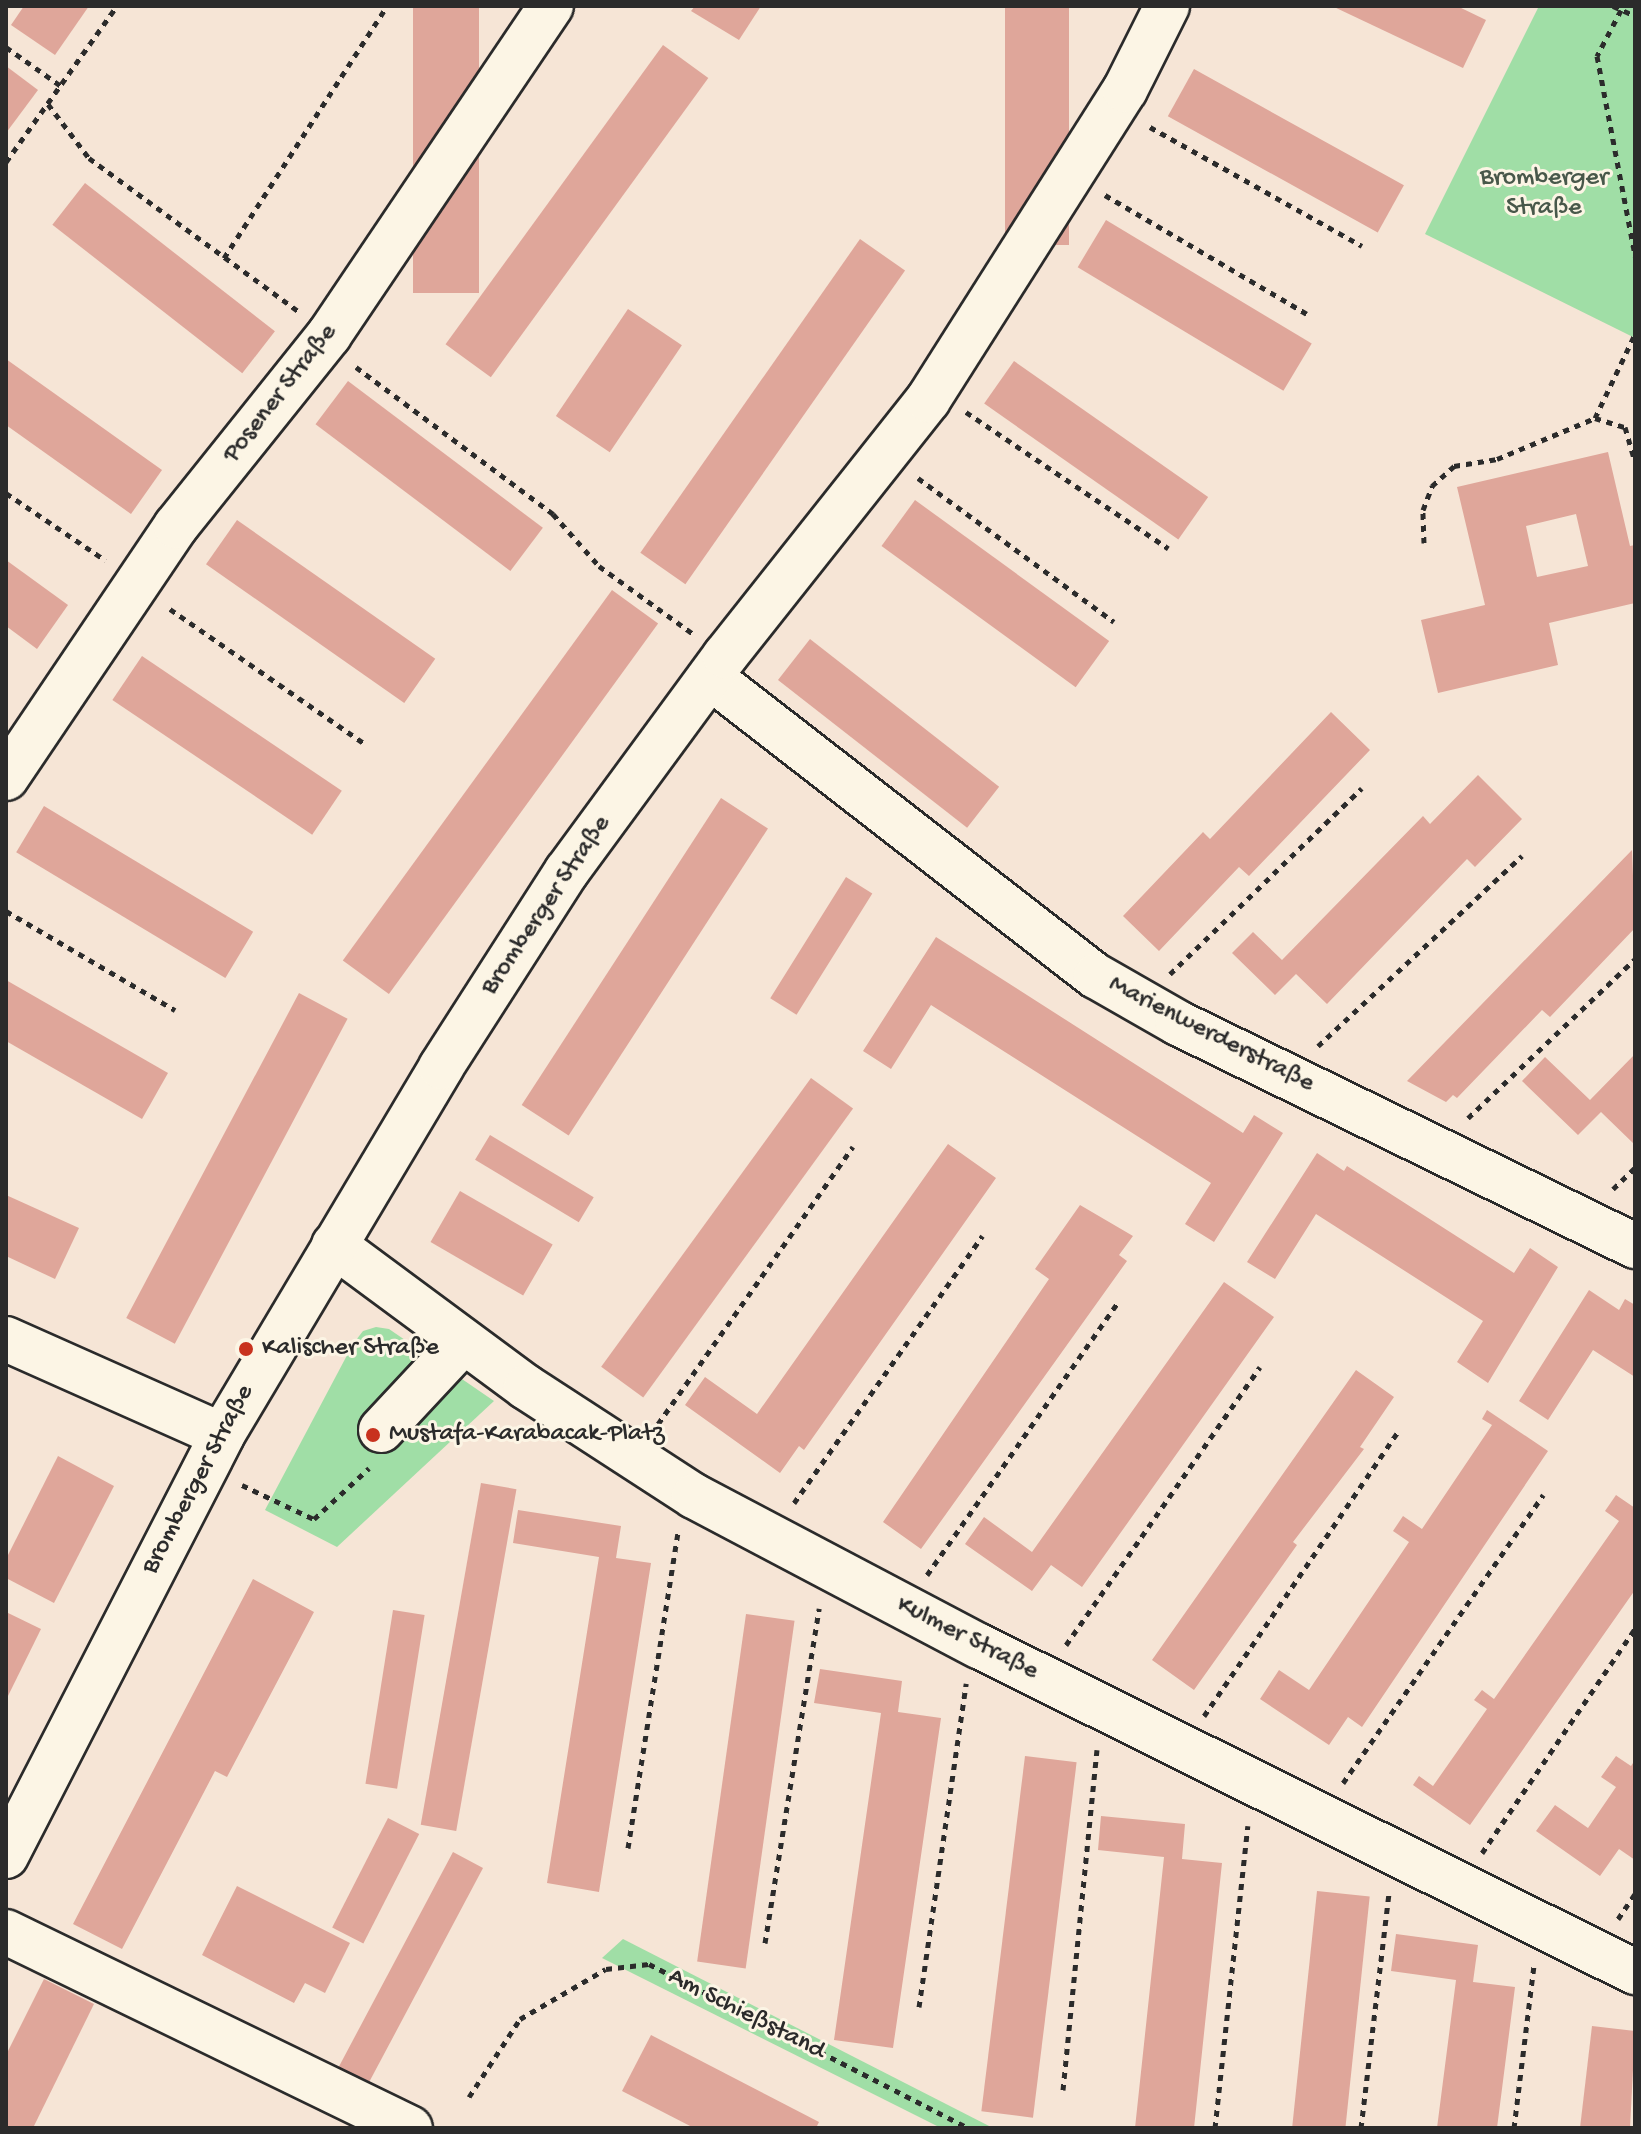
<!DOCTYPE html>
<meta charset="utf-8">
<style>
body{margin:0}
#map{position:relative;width:1641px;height:2134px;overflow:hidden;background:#f6e5d6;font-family:"Gochi Hand",sans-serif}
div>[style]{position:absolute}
.green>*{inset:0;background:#a0dea6}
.building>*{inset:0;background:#dfa69a;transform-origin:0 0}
.path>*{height:5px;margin-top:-2.5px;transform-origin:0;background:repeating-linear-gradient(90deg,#2b2b2b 0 6px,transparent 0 12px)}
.roads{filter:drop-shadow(2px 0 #2b2b2b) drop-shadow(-2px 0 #2b2b2b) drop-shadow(0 2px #2b2b2b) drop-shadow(0 -2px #2b2b2b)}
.minor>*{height:44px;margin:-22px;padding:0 22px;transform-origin:22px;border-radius:22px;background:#fcf5e5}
.dots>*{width:22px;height:22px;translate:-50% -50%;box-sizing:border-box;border:4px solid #fcf5e5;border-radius:50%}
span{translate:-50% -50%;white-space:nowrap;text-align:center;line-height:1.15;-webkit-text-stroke:6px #fcf5e5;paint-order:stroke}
.park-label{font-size:26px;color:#48584a}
.street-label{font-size:26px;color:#2b2b2b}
.poi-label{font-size:26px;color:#2b2b2b}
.left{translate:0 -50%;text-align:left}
.frame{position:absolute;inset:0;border:8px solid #2b2b2b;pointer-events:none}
</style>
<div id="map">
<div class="green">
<i style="clip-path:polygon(1539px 6px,1635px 6px,1635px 338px,1425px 234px)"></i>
<i style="clip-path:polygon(376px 1327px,389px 1329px,494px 1401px,337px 1547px,265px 1510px,353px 1344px,363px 1331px)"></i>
<i style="clip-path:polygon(623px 1939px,993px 2128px,941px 2128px,602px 1958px)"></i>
</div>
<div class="building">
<i style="clip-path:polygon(24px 6px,89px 6px,55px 55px,11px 25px)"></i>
<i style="left:413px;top:6px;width:66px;height:287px"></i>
<i style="clip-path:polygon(695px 6px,761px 6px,739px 40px,691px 11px)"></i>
<i style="left:1005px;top:6px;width:64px;height:239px"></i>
<i style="clip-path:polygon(1332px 6px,1457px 6px,1486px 20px,1463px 68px)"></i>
<i style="left:663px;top:45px;width:56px;height:370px;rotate:36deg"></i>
<i style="clip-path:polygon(6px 66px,38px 90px,6px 133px)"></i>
<i style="left:1194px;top:69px;width:240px;height:54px;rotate:29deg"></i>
<i style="left:85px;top:183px;width:241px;height:53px;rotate:38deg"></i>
<i style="left:1106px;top:220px;width:240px;height:55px;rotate:31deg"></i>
<i style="left:860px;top:239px;width:55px;height:383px;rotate:35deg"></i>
<i style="left:628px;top:309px;width:65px;height:129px;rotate:34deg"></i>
<i style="clip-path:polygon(6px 359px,162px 470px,131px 514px,6px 425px)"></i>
<i style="left:1014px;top:361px;width:237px;height:52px;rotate:35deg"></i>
<i style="left:348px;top:381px;width:244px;height:54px;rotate:37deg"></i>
<i style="clip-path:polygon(evenodd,1608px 452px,1630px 546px,1635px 545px,1635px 603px,1549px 623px,1558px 665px,1438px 693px,1421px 620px,1485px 605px,1457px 487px,1608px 452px,1576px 514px,1588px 566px,1537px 577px,1526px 526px,1576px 514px)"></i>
<i style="left:915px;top:500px;width:240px;height:57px;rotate:36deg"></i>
<i style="left:237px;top:520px;width:242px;height:54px;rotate:35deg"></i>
<i style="clip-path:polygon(6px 560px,68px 605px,37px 649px,6px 626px)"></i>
<i style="left:612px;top:590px;width:57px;height:458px;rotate:36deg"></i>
<i style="left:810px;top:639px;width:240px;height:52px;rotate:38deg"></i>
<i style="left:142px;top:656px;width:241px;height:53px;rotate:34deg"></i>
<i style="clip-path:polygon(1331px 712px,1370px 750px,1249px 876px,1239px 867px,1159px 951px,1123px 916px,1203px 832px,1210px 839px)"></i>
<i style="clip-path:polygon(1478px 775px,1522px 819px,1475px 867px,1467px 859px,1327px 1004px,1296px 974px,1275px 995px,1232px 953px,1253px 932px,1282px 960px,1423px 816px,1430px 824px)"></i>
<i style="left:721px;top:798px;width:56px;height:366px;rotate:33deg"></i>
<i style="left:44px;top:806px;width:244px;height:54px;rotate:31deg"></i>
<i style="clip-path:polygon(1632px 850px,1635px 928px,1550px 1017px,1542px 1010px,1457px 1098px,1453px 1095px,1446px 1102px,1407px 1081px)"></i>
<i style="left:846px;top:877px;width:31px;height:143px;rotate:32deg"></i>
<i style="clip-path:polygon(936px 937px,1243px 1133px,1254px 1115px,1283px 1133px,1214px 1242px,1185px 1224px,1211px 1183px,931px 1005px,891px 1069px,863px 1051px)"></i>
<i style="clip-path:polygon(6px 980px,168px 1073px,142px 1119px,6px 1041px)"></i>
<i style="left:299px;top:993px;width:55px;height:368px;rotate:28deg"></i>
<i style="clip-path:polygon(1635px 1054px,1635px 1145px,1601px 1112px,1578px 1135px,1522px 1081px,1545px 1057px,1590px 1100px)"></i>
<i style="left:811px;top:1078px;width:52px;height:357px;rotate:36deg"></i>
<i style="left:490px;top:1135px;width:121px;height:29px;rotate:31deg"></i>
<i style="clip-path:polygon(948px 1144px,996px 1178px,804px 1450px,799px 1446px,780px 1473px,685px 1405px,705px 1377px,757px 1414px)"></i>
<i style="clip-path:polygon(1317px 1153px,1344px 1171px,1347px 1166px,1514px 1273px,1530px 1248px,1558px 1267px,1488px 1383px,1457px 1362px,1483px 1321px,1316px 1214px,1275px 1279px,1247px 1262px)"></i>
<i style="left:460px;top:1191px;width:107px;height:59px;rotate:30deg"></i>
<i style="clip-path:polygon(6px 1195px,79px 1228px,55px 1279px,6px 1256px)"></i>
<i style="clip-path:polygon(1080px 1205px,1133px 1236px,1119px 1255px,1127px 1261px,921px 1549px,883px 1522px,1049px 1279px,1035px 1269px)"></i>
<i style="clip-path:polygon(1224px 1282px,1274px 1317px,1082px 1587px,1051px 1565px,1032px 1591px,965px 1544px,984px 1517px,1032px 1552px)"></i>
<i style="clip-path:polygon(1589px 1290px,1619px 1310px,1625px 1299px,1635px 1305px,1635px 1377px,1593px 1350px,1548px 1420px,1519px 1401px)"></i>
<i style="clip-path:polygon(1356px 1370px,1394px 1397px,1360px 1447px,1364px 1449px,1293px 1542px,1297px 1545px,1194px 1690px,1152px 1660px)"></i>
<i style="clip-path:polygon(1487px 1410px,1548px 1451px,1362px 1727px,1348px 1717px,1329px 1745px,1260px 1699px,1279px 1670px,1309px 1690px,1409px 1542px,1393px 1531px,1403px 1516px,1422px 1529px,1492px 1425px,1482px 1419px)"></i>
<i style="clip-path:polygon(58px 1456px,114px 1486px,54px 1603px,6px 1578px,6px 1559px)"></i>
<i style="left:481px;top:1483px;width:36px;height:347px;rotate:10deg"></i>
<i style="clip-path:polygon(1616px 1495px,1635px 1508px,1635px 1590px,1470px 1825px,1413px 1785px,1419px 1776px,1433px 1786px,1487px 1709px,1474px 1700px,1482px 1690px,1494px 1699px,1619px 1521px,1605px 1511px)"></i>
<i style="clip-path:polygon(518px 1510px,621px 1526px,616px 1558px,651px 1563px,599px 1892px,547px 1883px,599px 1557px,513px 1543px)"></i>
<i style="clip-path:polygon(253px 1579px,314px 1612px,227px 1777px,215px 1771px,122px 1949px,73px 1924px)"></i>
<i style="left:393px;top:1610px;width:32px;height:176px;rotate:9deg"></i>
<i style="clip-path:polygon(6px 1612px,41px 1629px,6px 1700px)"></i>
<i style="left:746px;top:1614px;width:49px;height:351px;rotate:8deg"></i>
<i style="clip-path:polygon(820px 1669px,902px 1681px,898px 1712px,941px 1718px,893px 2048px,834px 2040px,881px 1713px,814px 1703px)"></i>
<i style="left:1025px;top:1756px;width:52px;height:358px;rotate:7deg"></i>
<i style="clip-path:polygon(1616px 1756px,1631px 1766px,1635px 1760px,1635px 1860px,1619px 1849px,1600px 1876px,1536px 1831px,1555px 1805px,1588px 1828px,1616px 1787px,1601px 1777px)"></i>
<i style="clip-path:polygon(1101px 1816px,1185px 1824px,1182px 1859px,1222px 1863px,1194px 2128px,1135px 2128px,1164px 1857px,1098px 1850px)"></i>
<i style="left:388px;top:1818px;width:35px;height:123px;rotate:27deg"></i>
<i style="left:453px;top:1852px;width:34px;height:253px;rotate:28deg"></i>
<i style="clip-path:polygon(237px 1886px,350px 1943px,325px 1993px,305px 1983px,294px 2003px,202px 1955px)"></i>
<i style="left:1317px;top:1891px;width:53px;height:238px;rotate:6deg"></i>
<i style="clip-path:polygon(1396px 1934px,1478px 1945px,1473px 1982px,1515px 1987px,1497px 2128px,1437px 2128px,1456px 1980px,1391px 1971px)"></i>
<i style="clip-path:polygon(44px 1979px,94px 2004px,33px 2128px,6px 2128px,6px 2055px)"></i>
<i style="clip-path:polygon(1592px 2026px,1635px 2031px,1630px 2128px,1580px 2128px)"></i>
<i style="clip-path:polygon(651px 2035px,819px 2122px,816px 2128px,694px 2128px,622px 2091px)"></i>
</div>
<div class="path">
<i style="left:1613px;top:6px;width:24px;rotate:24deg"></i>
<i style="left:1621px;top:10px;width:52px;rotate:117.6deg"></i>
<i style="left:1597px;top:56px;width:204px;rotate:79.2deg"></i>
<i style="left:6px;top:47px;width:67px;rotate:35.3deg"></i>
<i style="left:48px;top:104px;width:68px;rotate:52.8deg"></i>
<i style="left:89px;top:158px;width:259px;rotate:36.2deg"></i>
<i style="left:1150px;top:127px;width:243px;rotate:29.3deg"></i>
<i style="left:6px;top:162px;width:191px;rotate:-54.6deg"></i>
<i style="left:1105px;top:195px;width:234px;rotate:30.5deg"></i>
<i style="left:224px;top:258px;width:300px;rotate:-57.1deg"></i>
<i style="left:356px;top:367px;width:246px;rotate:36.7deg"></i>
<i style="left:553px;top:514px;width:69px;rotate:48.5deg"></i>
<i style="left:599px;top:566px;width:115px;rotate:35.8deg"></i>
<i style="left:966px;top:412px;width:244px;rotate:34deg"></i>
<i style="left:1595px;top:418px;width:31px;rotate:17deg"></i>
<i style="left:1625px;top:427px;width:35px;rotate:74deg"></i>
<i style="left:918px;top:478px;width:243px;rotate:36.3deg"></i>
<i style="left:6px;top:493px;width:120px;rotate:34.1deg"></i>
<i style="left:1424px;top:543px;width:33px;rotate:-92deg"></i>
<i style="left:1423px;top:510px;width:26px;rotate:-69deg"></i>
<i style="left:1432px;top:486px;width:30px;rotate:-42deg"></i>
<i style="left:1454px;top:466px;width:44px;rotate:-9.2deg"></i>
<i style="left:1497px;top:459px;width:106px;rotate:-22.7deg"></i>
<i style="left:1595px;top:418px;width:93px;rotate:-64.5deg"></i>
<i style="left:170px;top:609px;width:237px;rotate:34.7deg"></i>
<i style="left:6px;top:911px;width:196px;rotate:30.4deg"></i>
<i style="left:1170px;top:974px;width:267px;rotate:-44.1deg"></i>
<i style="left:1318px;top:1046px;width:279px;rotate:-43deg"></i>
<i style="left:1468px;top:1118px;width:231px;rotate:-43.6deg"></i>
<i style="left:1613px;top:1189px;width:30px;rotate:-44deg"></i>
<i style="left:658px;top:1424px;width:339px;rotate:-54.9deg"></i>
<i style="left:242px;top:1485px;width:80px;rotate:25.3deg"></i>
<i style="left:314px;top:1519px;width:75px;rotate:-42.8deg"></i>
<i style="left:794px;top:1503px;width:327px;rotate:-54.8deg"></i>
<i style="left:927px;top:1575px;width:335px;rotate:-55deg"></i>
<i style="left:1066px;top:1645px;width:339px;rotate:-55.1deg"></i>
<i style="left:1204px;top:1716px;width:344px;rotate:-55.7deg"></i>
<i style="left:1343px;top:1783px;width:351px;rotate:-55.2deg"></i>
<i style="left:628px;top:1848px;width:319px;rotate:-81deg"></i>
<i style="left:1482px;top:1853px;width:271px;rotate:-55.7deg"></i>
<i style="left:1618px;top:1919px;width:30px;rotate:-56deg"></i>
<i style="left:765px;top:1943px;width:339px;rotate:-80.8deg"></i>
<i style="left:919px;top:2007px;width:327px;rotate:-81.7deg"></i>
<i style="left:1063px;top:2090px;width:342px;rotate:-84.3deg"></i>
<i style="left:469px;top:2097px;width:93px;rotate:-56.8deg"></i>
<i style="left:520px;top:2019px;width:99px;rotate:-30.2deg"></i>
<i style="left:606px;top:1969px;width:43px;rotate:-6.6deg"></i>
<i style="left:649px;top:1964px;width:359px;rotate:27.2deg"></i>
<i style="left:1215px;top:2128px;width:304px;rotate:-83.8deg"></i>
<i style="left:1361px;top:2128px;width:236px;rotate:-83.2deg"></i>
<i style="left:1514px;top:2128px;width:165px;rotate:-83deg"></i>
</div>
<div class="roads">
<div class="minor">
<i style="left:710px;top:677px;width:488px;rotate:37.8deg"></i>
<i style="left:1096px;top:976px;width:95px;rotate:29.8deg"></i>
<i style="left:1178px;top:1023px;width:509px;rotate:26.01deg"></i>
<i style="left:6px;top:778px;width:304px;rotate:-56deg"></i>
<i style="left:176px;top:526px;width:245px;rotate:-51.3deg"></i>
<i style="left:329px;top:335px;width:397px;rotate:-56deg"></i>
<i style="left:334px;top:1245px;width:239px;rotate:36.5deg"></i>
<i style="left:526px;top:1387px;width:200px;rotate:33deg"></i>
<i style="left:694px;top:1496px;width:322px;rotate:27.8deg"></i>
<i style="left:979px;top:1646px;width:733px;rotate:26.43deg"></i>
<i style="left:6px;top:1339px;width:236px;rotate:24deg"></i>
<i style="left:381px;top:1430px;width:120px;rotate:-47deg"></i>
<i style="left:6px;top:1856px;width:473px;rotate:-62.8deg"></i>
<i style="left:222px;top:1435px;width:428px;rotate:-59.2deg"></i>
<i style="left:441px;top:1067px;width:233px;rotate:-57.3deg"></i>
<i style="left:567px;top:871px;width:267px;rotate:-53.7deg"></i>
<i style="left:725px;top:656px;width:327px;rotate:-51.6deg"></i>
<i style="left:928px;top:400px;width:367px;rotate:-57.6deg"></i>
<i style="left:1125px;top:90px;width:94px;rotate:-63.4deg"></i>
<i style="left:6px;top:1932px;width:449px;rotate:25.9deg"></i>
</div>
</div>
<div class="dots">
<i style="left:246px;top:1349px;background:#c8321e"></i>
<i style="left:373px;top:1435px;background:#c8321e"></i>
</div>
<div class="park-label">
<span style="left:1544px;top:194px">Bromberger<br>Straße</span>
</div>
<div class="street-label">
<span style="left:281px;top:394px;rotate:-52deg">Posener Straße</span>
<span style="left:547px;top:906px;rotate:-56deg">Bromberger Straße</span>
<span style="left:1211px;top:1035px;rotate:27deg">Marienwerderstraße</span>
<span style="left:199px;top:1480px;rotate:-62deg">Bromberger Straße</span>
<span style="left:967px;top:1639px;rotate:27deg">Kulmer Straße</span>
<span style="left:746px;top:2015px;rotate:27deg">Am Schießstand</span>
</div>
<div class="poi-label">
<span class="left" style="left:262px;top:1349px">Kalischer Straße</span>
<span class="left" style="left:389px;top:1435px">Mustafa-Karabacak-Platz</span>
</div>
<div class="frame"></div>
</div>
